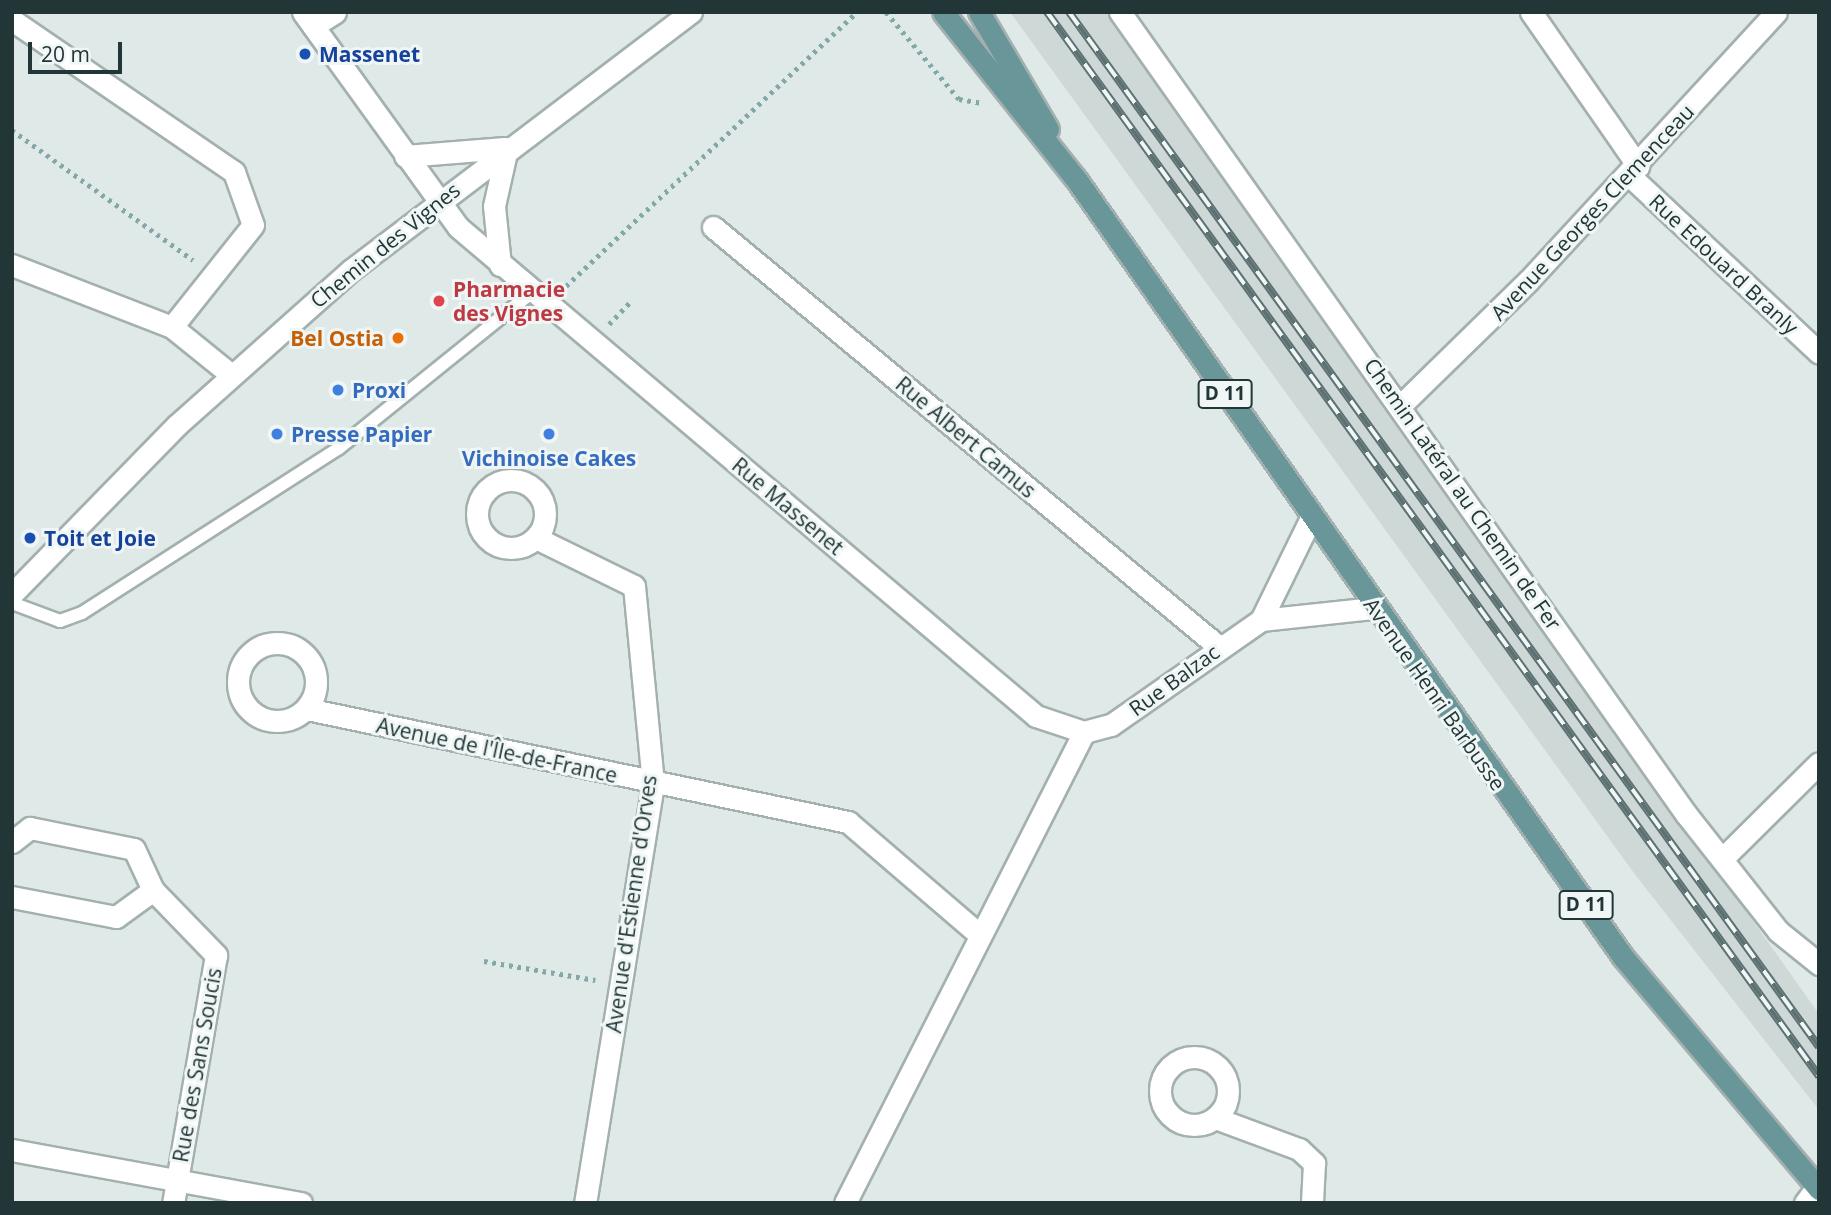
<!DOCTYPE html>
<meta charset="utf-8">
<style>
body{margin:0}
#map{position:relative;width:1831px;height:1215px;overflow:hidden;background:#dfe9e7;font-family:"Open Sans",sans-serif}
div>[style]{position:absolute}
.built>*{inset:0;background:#ced8d7}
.path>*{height:4.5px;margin-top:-2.25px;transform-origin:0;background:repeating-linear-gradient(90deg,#84a8a8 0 3.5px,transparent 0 8.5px)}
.roads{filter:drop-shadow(2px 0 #a3b0af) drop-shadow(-2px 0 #a3b0af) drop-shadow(0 2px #a3b0af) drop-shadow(0 -2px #a3b0af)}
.lane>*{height:12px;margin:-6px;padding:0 6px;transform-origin:6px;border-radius:6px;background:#fff}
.street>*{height:21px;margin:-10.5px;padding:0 10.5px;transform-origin:10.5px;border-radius:10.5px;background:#fff}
.street>.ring{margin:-10.5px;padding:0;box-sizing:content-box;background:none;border:21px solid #fff;border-radius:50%}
.secondary>*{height:21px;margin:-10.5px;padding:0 10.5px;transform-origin:10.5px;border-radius:10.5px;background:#fff}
.primary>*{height:21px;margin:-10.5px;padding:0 10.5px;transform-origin:10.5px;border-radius:10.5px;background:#699699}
.rail>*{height:8px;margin-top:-4px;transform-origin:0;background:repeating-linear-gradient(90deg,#eff6f5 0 16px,#5d7172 0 32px);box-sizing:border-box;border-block:2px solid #5d7172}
.dots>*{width:19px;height:19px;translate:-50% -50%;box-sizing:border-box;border:4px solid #eff6f5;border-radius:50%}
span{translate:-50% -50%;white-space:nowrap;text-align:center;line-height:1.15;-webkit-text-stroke:6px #eff6f5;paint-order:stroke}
.shield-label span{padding:2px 5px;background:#eff6f5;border:2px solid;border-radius:5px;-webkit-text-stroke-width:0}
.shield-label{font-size:19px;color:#223637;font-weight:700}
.transit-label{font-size:21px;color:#164399;font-weight:700}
.left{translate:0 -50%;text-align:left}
.street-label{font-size:21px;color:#223637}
.health-label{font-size:21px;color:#be3a42;font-weight:700}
.food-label{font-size:21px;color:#c56008;font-weight:700}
.right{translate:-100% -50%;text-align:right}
.shop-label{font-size:21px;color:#366cbe;font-weight:700}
.frame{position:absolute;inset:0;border:14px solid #223637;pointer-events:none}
.scale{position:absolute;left:28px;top:42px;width:94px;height:32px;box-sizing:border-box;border:4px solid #223637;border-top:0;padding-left:9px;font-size:21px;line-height:24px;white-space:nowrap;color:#223637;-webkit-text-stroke:5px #eff6f5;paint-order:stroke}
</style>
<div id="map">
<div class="built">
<i style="clip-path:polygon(1010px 12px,1107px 12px,1819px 1014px,1819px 1110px,1634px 873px)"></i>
</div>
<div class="path">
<i style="left:886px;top:12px;width:114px;rotate:50deg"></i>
<i style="left:959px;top:99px;width:22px;rotate:10deg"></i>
<i style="left:12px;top:130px;width:223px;rotate:35.7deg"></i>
<i style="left:566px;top:286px;width:400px;rotate:-43.3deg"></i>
<i style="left:609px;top:324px;width:30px;rotate:-46deg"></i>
<i style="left:484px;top:961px;width:113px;rotate:9.7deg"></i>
</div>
<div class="roads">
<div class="lane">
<i style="left:12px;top:603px;width:51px;rotate:20.6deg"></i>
<i style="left:60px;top:621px;width:23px;rotate:-20deg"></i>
<i style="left:82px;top:613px;width:305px;rotate:-32.7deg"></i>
<i style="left:339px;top:448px;width:248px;rotate:-38.9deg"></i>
</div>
<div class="street">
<i style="left:1120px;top:12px;width:982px;rotate:54.79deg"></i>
<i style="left:1686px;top:814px;width:149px;rotate:51.8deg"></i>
<i style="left:1778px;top:931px;width:53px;rotate:38.8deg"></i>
<i style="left:1531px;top:12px;width:188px;rotate:55.2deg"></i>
<i style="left:12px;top:20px;width:269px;rotate:34.4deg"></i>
<i style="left:234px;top:172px;width:56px;rotate:70.3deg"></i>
<i style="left:253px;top:225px;width:130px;rotate:128.5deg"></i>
<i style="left:313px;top:26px;width:26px;rotate:-32deg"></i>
<i style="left:1629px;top:175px;width:260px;rotate:43.1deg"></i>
<i style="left:713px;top:227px;width:658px;rotate:39.69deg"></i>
<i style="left:12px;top:265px;width:172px;rotate:21.2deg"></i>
<i style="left:172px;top:327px;width:75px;rotate:39deg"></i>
<i style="left:1402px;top:404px;width:177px;rotate:-44.3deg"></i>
<i style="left:1529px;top:280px;width:364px;rotate:-47.3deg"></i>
<i class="ring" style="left:477px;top:480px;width:47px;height:47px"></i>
<i style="left:536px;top:538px;width:109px;rotate:26.1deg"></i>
<i style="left:634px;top:586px;width:199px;rotate:84.5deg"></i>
<i style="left:653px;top:784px;width:424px;rotate:99.2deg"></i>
<i class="ring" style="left:238px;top:643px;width:57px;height:57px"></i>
<i style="left:307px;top:709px;width:553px;rotate:11.8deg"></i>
<i style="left:848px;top:822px;width:174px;rotate:40.6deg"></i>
<i style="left:12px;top:842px;width:23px;rotate:-38deg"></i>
<i style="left:30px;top:828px;width:106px;rotate:11.4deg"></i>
<i style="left:134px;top:849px;width:45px;rotate:65.1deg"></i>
<i style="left:153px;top:890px;width:91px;rotate:45.9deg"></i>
<i style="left:216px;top:955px;width:252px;rotate:99.8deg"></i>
<i style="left:1722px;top:859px;width:136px;rotate:-44.7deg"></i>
<i style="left:12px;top:897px;width:106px;rotate:10.9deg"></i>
<i style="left:116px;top:917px;width:46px;rotate:-36.1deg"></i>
<i class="ring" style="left:1160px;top:1057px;width:47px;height:47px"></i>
<i style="left:1215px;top:1118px;width:90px;rotate:20.3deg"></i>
<i style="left:1299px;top:1149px;width:21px;rotate:43deg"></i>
<i style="left:1314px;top:1163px;width:40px;rotate:92.9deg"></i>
<i style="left:12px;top:1150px;width:294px;rotate:10.4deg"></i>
<i style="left:845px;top:1203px;width:528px;rotate:-63.1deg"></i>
<i style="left:1805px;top:1203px;width:20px;rotate:-53deg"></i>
</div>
<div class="secondary">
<i style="left:303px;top:12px;width:265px;rotate:54.2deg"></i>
<i style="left:458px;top:227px;width:757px;rotate:40.23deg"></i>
<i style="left:1036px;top:716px;width:51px;rotate:18.4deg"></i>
<i style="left:1084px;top:732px;width:28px;rotate:-15deg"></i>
<i style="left:1111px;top:725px;width:183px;rotate:-35deg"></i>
<i style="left:1261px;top:620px;width:114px;rotate:-6.1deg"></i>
<i style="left:405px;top:156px;width:100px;rotate:-4.6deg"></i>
<i style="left:500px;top:265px;width:59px;rotate:-95.8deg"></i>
<i style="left:494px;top:206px;width:59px;rotate:-77.4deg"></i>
<i style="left:12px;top:594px;width:236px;rotate:-45.7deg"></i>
<i style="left:177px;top:425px;width:233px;rotate:-41.7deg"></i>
<i style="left:351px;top:270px;width:427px;rotate:-37.2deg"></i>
<i style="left:1261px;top:620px;width:114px;rotate:-63.9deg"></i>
</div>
<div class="primary">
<i style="left:943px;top:12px;width:213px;rotate:51.5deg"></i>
<i style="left:1076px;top:179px;width:951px;rotate:54.89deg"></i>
<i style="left:1623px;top:957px;width:304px;rotate:49.8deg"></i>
<i style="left:979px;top:12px;width:136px;rotate:59.5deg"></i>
</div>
</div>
<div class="rail">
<i style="left:1047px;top:12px;width:1315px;rotate:54.04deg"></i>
<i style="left:1069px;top:12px;width:1278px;rotate:54.07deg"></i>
</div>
<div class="dots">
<i style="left:305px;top:54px;background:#1a4fb4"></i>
<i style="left:439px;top:301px;background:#e0444e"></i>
<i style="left:398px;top:338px;background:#e8710a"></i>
<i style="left:338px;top:390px;background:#3f7fe0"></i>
<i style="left:277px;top:434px;background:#3f7fe0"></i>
<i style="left:549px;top:434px;background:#3f7fe0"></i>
<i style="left:30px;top:538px;background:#1a4fb4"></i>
</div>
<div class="shield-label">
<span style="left:1225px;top:394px">D 11</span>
<span style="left:1586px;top:905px">D 11</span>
</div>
<div class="transit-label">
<span class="left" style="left:319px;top:54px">Massenet</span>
<span class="left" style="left:44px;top:538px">Toit et Joie</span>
</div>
<div class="street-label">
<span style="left:1592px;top:212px;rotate:-47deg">Avenue Georges Clemenceau</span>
<span style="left:385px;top:245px;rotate:-39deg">Chemin des Vignes</span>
<span style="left:1724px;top:264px;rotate:43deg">Rue Edouard Branly</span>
<span style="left:966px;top:437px;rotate:40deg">Rue Albert Camus</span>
<span style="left:1463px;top:494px;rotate:55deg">Chemin Latéral au Chemin de Fer</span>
<span style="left:788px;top:506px;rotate:40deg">Rue Massenet</span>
<span style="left:1174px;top:680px;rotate:-36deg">Rue Balzac</span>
<span style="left:1435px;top:694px;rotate:55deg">Avenue Henri Barbusse</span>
<span style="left:497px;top:750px;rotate:12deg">Avenue de l'Île-de-France</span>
<span style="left:631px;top:904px;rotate:-82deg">Avenue d'Estienne d'Orves</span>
<span style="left:197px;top:1065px;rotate:-80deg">Rue des Sans Soucis</span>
</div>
<div class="health-label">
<span class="left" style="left:453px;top:301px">Pharmacie<br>des Vignes</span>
</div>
<div class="food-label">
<span class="right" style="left:384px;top:338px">Bel Ostia</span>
</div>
<div class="shop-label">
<span class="left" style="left:352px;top:390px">Proxi</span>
<span class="left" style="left:291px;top:434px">Presse Papier</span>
<span style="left:549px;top:458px">Vichinoise Cakes</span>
</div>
<div class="frame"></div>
<div class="scale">20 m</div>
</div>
